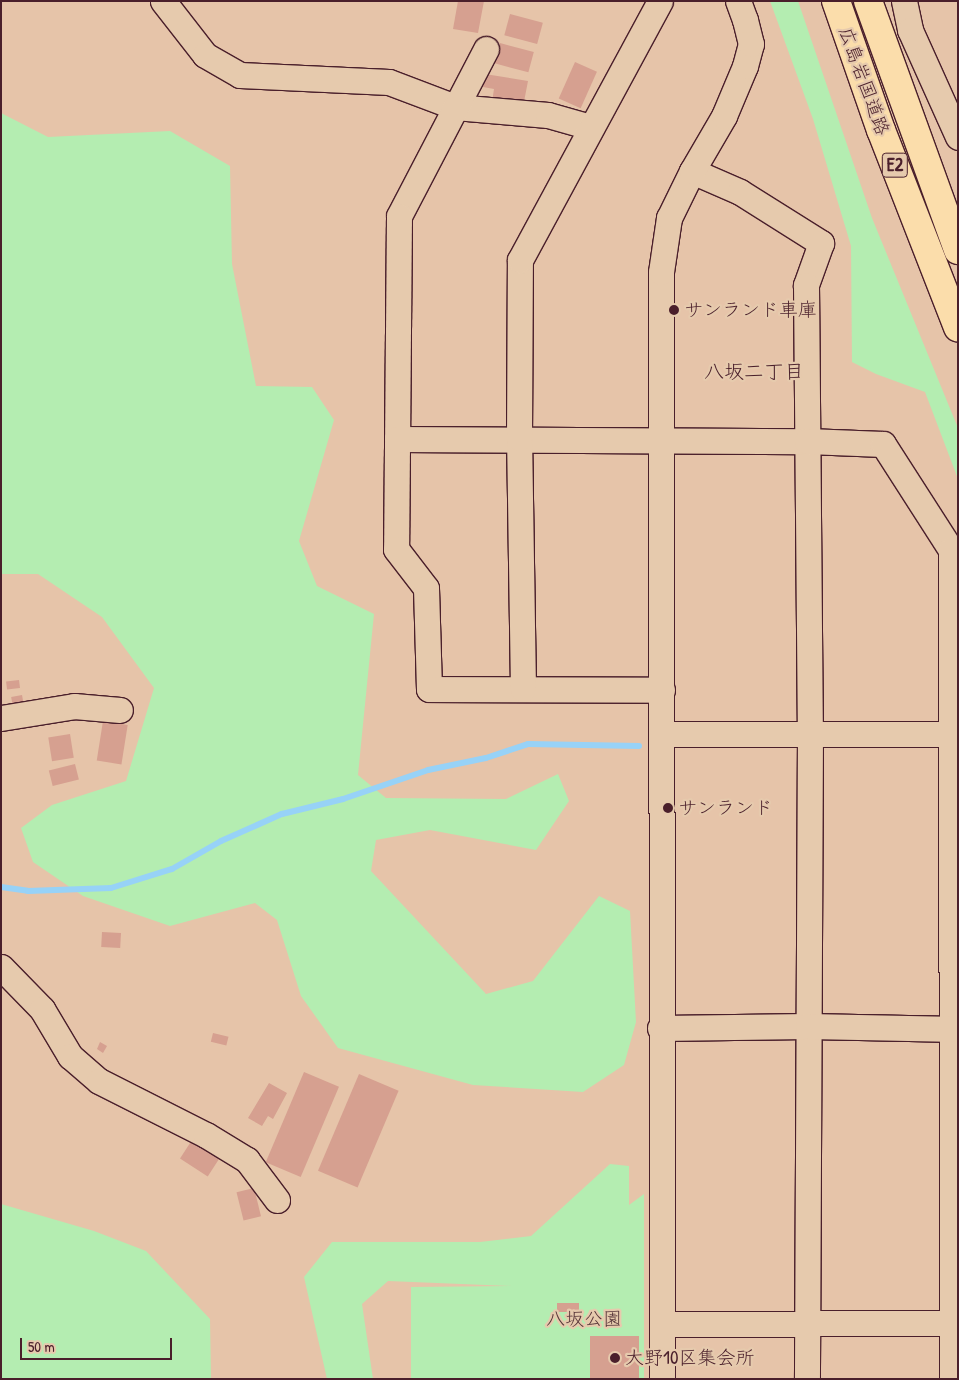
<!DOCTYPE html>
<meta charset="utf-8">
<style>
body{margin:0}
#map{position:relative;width:959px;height:1380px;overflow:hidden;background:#e6c4a9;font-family:"Patrick Hand","Klee One",sans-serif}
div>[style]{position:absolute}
.green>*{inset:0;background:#b4edb1}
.stream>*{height:6px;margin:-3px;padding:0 3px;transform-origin:3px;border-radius:3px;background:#97d2f7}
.building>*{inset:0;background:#d6a090;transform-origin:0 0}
.roads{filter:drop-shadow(1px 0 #4a1f2b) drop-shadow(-1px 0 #4a1f2b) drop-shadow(0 1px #4a1f2b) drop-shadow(0 -1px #4a1f2b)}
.minor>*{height:25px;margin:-12.5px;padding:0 12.5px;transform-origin:12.5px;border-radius:12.5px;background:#e6caad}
.highway>*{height:28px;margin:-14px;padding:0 14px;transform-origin:14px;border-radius:14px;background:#fbddab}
.dots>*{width:14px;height:14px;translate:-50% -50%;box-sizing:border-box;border:2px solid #e6caad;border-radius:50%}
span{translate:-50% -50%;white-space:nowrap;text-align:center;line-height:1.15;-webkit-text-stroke:4.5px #e6caad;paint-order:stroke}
.shield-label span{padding:1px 4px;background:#e6caad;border:1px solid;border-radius:4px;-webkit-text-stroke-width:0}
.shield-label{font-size:18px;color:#4a1f2b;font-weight:700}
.street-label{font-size:19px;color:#4a1f2b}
.poi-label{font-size:19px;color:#4a1f2b}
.left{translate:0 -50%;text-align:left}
.park-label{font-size:19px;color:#553438}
.neighbourhood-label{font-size:20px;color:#4a1f2b}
.frame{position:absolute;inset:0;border:2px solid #4a1f2b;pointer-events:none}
.scale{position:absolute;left:20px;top:1338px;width:152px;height:22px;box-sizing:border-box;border:2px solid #4a1f2b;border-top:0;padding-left:6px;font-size:15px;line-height:18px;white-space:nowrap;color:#4a1f2b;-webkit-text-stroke:4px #e6caad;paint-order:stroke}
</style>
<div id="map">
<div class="green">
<i style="clip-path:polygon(770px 1px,798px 1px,872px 218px,958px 428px,958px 479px,925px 392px,876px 374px,852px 362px,851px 246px,813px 119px)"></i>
<i style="clip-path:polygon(1px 113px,48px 137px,170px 131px,230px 166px,232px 264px,256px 386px,312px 387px,334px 420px,299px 541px,317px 586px,374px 614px,358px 775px,386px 798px,506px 799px,558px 774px,569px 801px,536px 850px,430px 830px,376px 840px,371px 871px,486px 994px,533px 981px,599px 896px,630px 911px,636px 1022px,624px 1065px,583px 1092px,473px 1085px,338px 1048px,301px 996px,277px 920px,255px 903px,170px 926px,83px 896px,33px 862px,21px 828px,52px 805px,126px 781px,154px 688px,102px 617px,38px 574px,1px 574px)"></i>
<i style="clip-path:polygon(610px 1164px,629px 1166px,629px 1205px,644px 1194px,644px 1379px,411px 1379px,411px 1287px,512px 1286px,388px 1281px,362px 1304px,373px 1379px,327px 1379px,304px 1277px,332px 1242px,480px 1242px,531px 1236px)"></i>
<i style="clip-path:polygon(1px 1204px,94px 1231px,146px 1251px,210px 1319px,211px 1379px,1px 1379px)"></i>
</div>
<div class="stream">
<i style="left:1px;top:887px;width:27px;rotate:8deg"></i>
<i style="left:28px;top:891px;width:83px;rotate:-2.1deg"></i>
<i style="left:111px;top:888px;width:64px;rotate:-17.3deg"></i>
<i style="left:172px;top:869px;width:56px;rotate:-29.7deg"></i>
<i style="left:221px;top:841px;width:67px;rotate:-23.9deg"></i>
<i style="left:282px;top:814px;width:63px;rotate:-13.8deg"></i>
<i style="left:343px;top:799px;width:90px;rotate:-18.8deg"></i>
<i style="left:428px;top:770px;width:59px;rotate:-11.7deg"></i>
<i style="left:486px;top:758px;width:44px;rotate:-18.4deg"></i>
<i style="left:528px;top:744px;width:111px;rotate:1deg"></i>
</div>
<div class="building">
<i style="clip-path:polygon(458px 1px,484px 1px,478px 33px,453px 29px)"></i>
<i style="left:510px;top:14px;width:34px;height:22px;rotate:15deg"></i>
<i style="left:500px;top:43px;width:35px;height:21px;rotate:15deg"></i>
<i style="left:575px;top:62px;width:24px;height:40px;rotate:24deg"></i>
<i style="clip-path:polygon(485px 74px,528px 81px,523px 107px,492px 102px,494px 89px,483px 87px)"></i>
<i style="left:19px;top:680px;width:8px;height:13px;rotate:83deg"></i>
<i style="left:22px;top:695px;width:11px;height:11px;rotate:80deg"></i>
<i style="left:103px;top:721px;width:25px;height:40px;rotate:9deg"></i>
<i style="left:70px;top:734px;width:24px;height:22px;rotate:81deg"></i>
<i style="left:75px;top:764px;width:16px;height:27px;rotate:76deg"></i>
<i style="left:102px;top:932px;width:19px;height:15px;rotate:3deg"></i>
<i style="left:213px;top:1033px;width:16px;height:9px;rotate:14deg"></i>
<i style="clip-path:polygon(100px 1042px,107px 1046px,103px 1053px,97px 1049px)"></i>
<i style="left:304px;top:1072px;width:38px;height:98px;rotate:23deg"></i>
<i style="left:359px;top:1074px;width:43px;height:105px;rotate:23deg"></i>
<i style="clip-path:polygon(269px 1083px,287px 1093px,273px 1119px,268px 1116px,262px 1126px,248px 1118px)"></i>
<i style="left:192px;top:1140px;width:33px;height:22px;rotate:33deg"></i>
<i style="left:254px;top:1188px;width:29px;height:18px;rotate:76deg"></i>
<i style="left:557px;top:1303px;width:22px;height:9px"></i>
<i style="left:639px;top:1336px;width:43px;height:49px;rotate:90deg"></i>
</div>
<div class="roads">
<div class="minor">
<i style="left:163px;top:1px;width:68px;rotate:52.1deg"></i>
<i style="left:205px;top:55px;width:40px;rotate:29.7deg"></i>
<i style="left:240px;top:75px;width:149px;rotate:2.7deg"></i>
<i style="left:389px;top:82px;width:71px;rotate:20.7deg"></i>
<i style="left:455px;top:107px;width:93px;rotate:4.9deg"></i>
<i style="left:548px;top:115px;width:44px;rotate:15.9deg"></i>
<i style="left:904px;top:1px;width:30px;rotate:78deg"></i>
<i style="left:910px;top:30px;width:117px;rotate:65.8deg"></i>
<i style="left:486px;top:49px;width:188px;rotate:117.5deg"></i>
<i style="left:399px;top:216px;width:333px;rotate:90.5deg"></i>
<i style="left:396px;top:549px;width:49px;rotate:52.4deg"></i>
<i style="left:426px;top:588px;width:101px;rotate:88.3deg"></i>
<i style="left:429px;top:689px;width:233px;rotate:0.2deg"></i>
<i style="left:692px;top:171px;width:52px;rotate:23.6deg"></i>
<i style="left:740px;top:192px;width:96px;rotate:32.2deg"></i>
<i style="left:821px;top:243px;width:45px;rotate:109.7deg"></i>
<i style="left:806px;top:285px;width:448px;rotate:89.5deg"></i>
<i style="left:810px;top:733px;width:646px;rotate:90.27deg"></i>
<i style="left:397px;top:439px;width:410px;rotate:0.3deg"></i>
<i style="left:807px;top:441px;width:76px;rotate:2.3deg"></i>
<i style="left:883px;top:444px;width:126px;rotate:57.3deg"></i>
<i style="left:951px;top:550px;width:829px;rotate:89.93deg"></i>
<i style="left:523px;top:689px;width:251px;rotate:-90.9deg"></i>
<i style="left:519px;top:438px;width:178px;rotate:-89.7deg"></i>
<i style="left:520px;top:260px;width:294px;rotate:-61.6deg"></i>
<i style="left:1px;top:718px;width:74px;rotate:-9.3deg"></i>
<i style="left:74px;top:706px;width:46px;rotate:5deg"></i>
<i style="left:661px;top:734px;width:297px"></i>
<i style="left:1px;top:967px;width:59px;rotate:45.7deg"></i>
<i style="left:42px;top:1009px;width:55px;rotate:59.2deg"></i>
<i style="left:70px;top:1056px;width:38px;rotate:41deg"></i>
<i style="left:99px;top:1081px;width:120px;rotate:26.8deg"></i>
<i style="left:206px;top:1135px;width:48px;rotate:31.4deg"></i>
<i style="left:247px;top:1160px;width:50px;rotate:53.1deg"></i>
<i style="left:660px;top:1028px;width:148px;rotate:-0.8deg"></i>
<i style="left:808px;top:1026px;width:150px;rotate:1.1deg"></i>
<i style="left:662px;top:1324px;width:296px;rotate:-0.2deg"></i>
<i style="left:662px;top:1379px;width:1107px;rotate:-90.05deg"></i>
<i style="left:661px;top:272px;width:55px;rotate:-81.6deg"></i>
<i style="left:669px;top:218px;width:52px;rotate:-63.9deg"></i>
<i style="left:692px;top:171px;width:64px;rotate:-59.8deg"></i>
<i style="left:724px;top:116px;width:54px;rotate:-67.2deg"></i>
<i style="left:745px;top:66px;width:23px;rotate:-75deg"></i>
<i style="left:751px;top:44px;width:25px;rotate:-104deg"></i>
<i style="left:745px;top:20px;width:20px;rotate:-110deg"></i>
</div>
<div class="highway">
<i style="left:836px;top:1px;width:137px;rotate:70.8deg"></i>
<i style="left:881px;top:130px;width:212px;rotate:68.7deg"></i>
<i style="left:868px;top:1px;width:265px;rotate:70.1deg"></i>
</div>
</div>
<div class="dots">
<i style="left:674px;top:310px;background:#4a1f2b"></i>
<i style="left:668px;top:808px;background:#4a1f2b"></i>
<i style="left:615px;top:1358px;background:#4a1f2b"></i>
</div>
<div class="shield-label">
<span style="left:895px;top:165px">E2</span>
</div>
<div class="street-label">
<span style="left:864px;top:81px;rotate:70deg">広島岩国道路</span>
</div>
<div class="poi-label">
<span class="left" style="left:684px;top:310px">サンランド車庫</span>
<span class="left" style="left:678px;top:808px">サンランド</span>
<span class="left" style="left:625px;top:1358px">大野10区集会所</span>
</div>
<div class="park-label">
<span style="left:584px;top:1319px">八坂公園</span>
</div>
<div class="neighbourhood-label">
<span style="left:754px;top:370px">八坂二丁目</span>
</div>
<div class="frame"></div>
<div class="scale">50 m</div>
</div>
